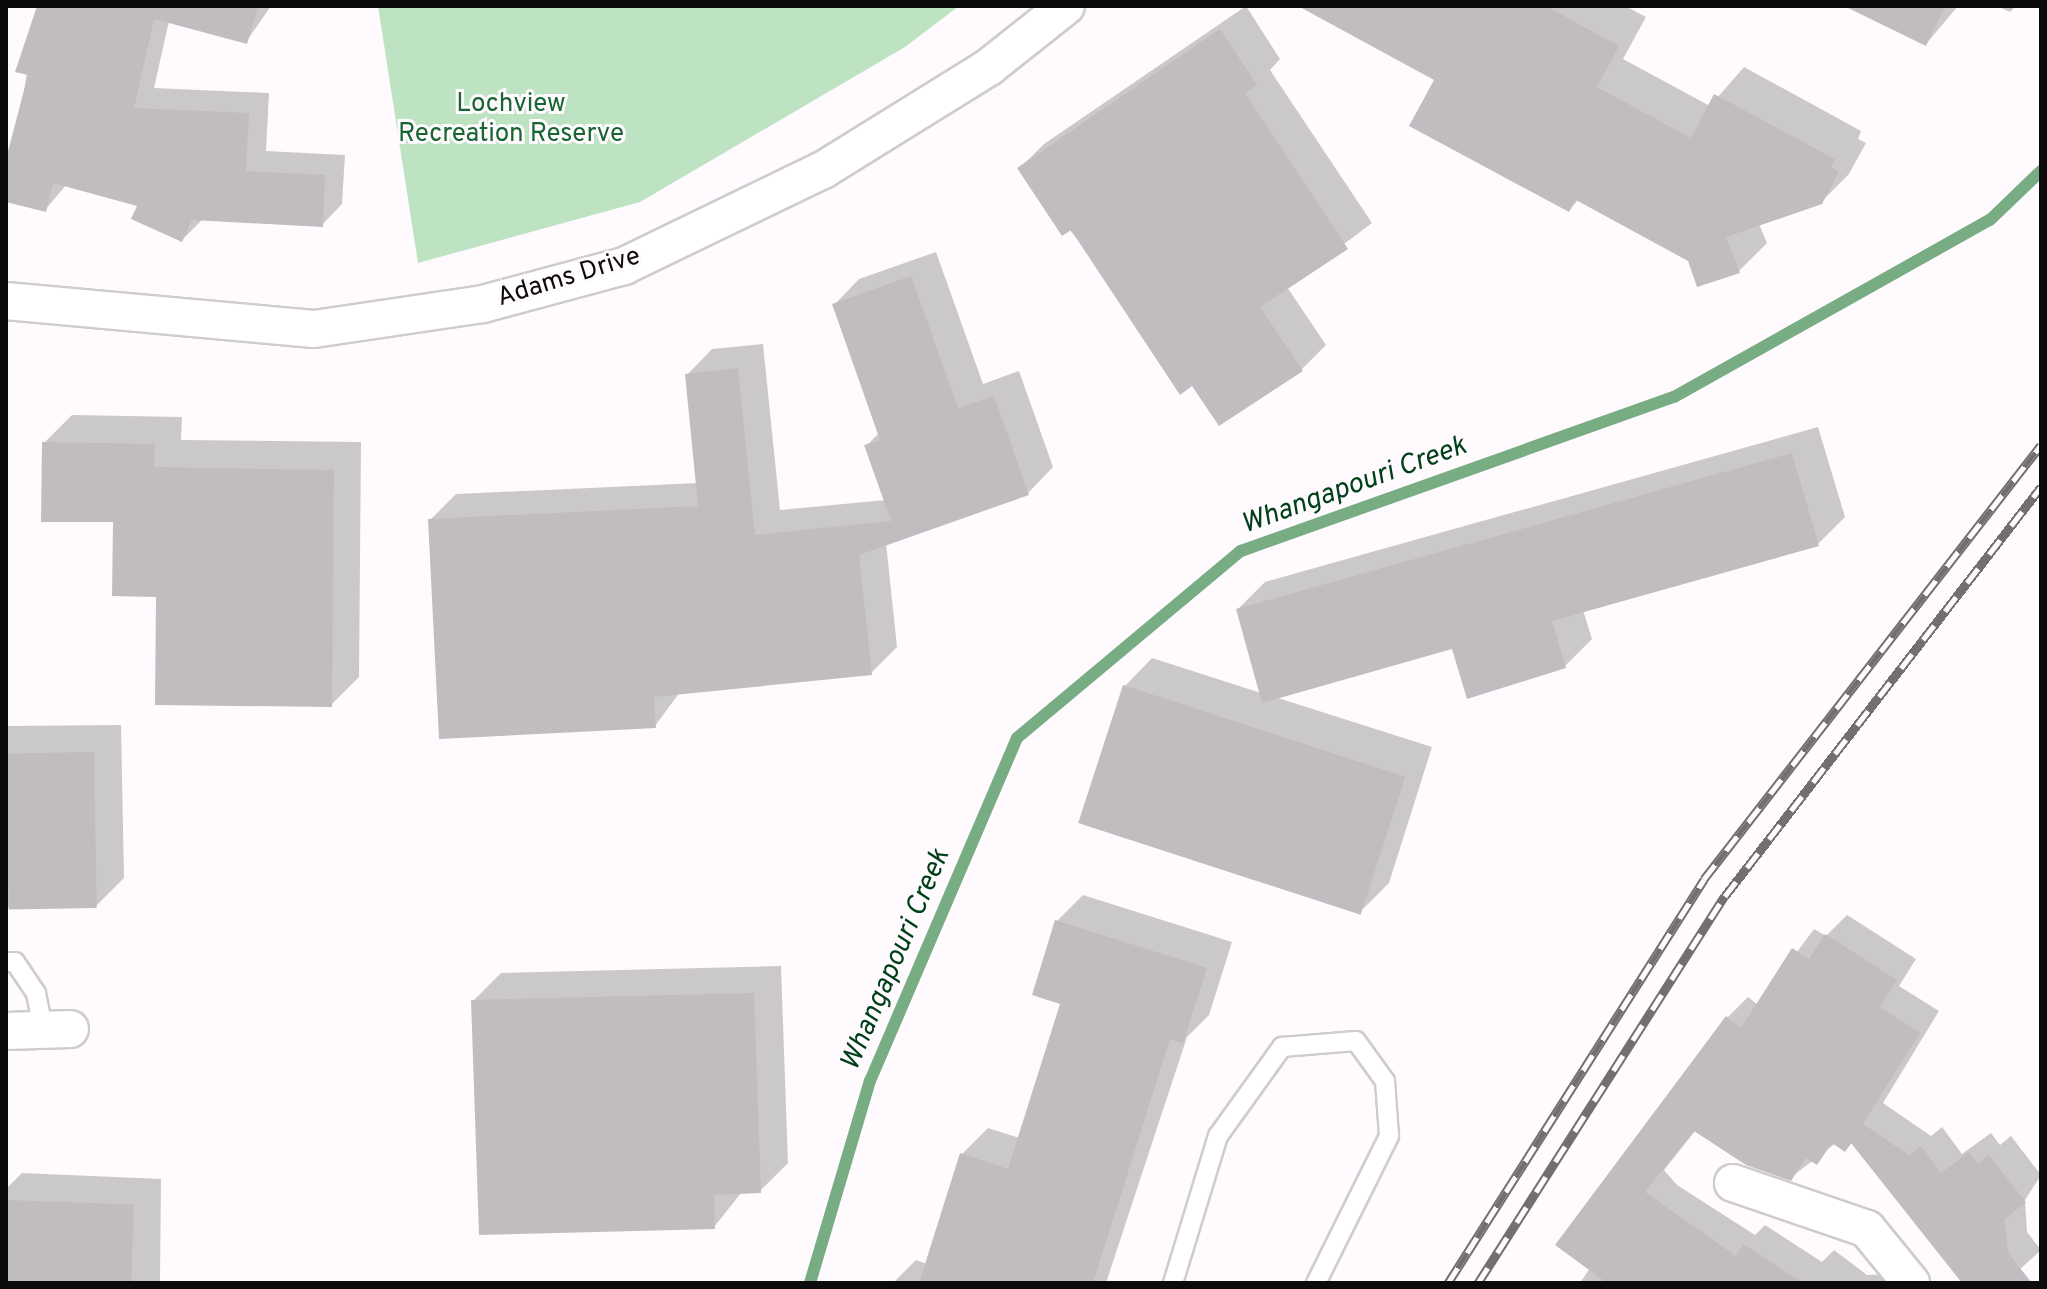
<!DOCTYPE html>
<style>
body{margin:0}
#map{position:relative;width:2047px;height:1289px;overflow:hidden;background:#fefafe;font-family:Overpass,sans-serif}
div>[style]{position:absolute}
.green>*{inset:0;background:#bde3c3}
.shadow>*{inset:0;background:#0003}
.stream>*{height:12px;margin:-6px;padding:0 6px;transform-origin:6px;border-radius:6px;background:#78ac82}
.building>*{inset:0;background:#c0bcc0;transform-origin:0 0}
.roads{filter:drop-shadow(2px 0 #cfcbcf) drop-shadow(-2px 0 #cfcbcf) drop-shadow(0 2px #cfcbcf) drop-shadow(0 -2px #cfcbcf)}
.lane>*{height:18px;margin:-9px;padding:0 9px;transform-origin:9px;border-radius:9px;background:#fff}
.street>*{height:36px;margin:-18px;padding:0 18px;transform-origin:18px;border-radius:18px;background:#fff}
.rail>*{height:9px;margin-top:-4.5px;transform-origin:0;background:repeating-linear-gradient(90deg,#fefafe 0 18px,#716f71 0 36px);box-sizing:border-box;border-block:2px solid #716f71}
span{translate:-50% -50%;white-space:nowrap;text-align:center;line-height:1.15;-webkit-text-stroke:6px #fefafe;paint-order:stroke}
.park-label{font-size:26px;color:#176631}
.street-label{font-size:26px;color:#0c0b0c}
.water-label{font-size:28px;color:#004019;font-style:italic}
.frame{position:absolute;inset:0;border:8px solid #0c0b0c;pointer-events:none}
</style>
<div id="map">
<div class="green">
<i style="clip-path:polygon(378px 6px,959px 6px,905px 47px,640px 202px,418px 263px)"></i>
</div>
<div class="shadow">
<i style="clip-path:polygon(38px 6px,271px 6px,246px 42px,169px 21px,154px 88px,269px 93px,266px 151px,345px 155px,342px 204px,322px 225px,203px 219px,182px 240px,140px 204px,67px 184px,45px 210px,6px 200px)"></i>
<i style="clip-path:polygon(1246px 6px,1280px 59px,1270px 70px,1372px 223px,1287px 287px,1326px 345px,1301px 370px,1193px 383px,1020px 168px,1044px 144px)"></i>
<i style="clip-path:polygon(1327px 6px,1625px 6px,1646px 17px,1623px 59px,1710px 106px,1744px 67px,1861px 131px,1858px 139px,1866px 143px,1849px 174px,1821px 202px,1759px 224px,1767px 243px,1739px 271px,1689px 259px,1579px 199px,1569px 210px,1436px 79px)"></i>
<i style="clip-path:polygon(1849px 6px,1958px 6px,1926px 44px)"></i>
<i style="clip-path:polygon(1997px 6px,2016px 6px,2010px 12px)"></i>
<i style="clip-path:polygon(936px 252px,983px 384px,1019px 371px,1053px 467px,1028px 493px,886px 543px,897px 647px,871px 673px,680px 692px,655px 726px,430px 520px,456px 494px,698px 483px,687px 375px,712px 349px,763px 344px,780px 510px,886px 500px,866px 446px,880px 432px,834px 305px,859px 279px)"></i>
<i style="clip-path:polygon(72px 415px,182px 417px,181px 440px,361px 442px,359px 677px,331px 705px,158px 595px,115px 520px,44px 443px)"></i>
<i style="clip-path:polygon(1818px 427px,1845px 517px,1818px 544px,1583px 610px,1592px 639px,1565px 666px,1453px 647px,1275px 697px,1432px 747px,1389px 883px,1361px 911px,1125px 686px,1152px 658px,1261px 693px,1238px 609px,1265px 582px)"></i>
<i style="clip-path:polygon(121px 725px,124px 878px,96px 906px,6px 907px,6px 726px)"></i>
<i style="clip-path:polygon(1083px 895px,1232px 942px,1209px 1015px,1187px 1037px,1106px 1283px,893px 1283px,916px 1260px,927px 1264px,962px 1154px,988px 1128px,1020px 1138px,1063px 1003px,1057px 921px)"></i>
<i style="clip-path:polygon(1847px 915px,1916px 959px,1899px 986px,1939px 1011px,1883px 1103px,1931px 1136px,1942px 1127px,1962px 1154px,1991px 1133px,2000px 1145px,2011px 1136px,2041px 1175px,2025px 1200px,2027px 1232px,2041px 1250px,2005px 1283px,1965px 1283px,1853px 1142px,1845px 1150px,1836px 1143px,1790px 1178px,1696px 1130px,1664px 1170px,1677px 1185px,1755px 1235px,1765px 1225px,1822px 1262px,1834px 1250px,1867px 1275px,1893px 1274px,1909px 1283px,1580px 1283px,1590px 1268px,1558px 1245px,1728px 1017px,1748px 997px,1758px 1005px,1814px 929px,1826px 936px)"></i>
<i style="clip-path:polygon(781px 966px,788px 1163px,760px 1191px,742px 1192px,714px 1227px,473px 1001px,501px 973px)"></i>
<i style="clip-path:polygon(22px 1173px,161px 1179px,160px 1283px,6px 1283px,6px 1189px)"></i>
</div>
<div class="stream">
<i style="left:810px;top:1283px;width:211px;rotate:-73.5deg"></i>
<i style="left:870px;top:1081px;width:373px;rotate:-66.8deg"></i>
<i style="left:1017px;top:738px;width:292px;rotate:-39.9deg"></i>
<i style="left:1241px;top:551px;width:460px;rotate:-19.6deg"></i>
<i style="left:1674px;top:397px;width:362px;rotate:-29.3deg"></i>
<i style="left:1990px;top:220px;width:71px;rotate:-43.9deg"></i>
</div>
<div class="building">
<i style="clip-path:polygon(37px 6px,258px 6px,247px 44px,154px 19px,134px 108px,249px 113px,246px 171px,325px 175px,323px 227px,192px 220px,182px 242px,131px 219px,137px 206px,53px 183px,46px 212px,6px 202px,6px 159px,28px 75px,15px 72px)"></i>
<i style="clip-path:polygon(1298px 6px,1546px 6px,1619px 46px,1597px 87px,1691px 138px,1714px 94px,1835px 159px,1831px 167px,1839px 171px,1822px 204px,1726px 237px,1740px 273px,1697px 287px,1688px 261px,1576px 200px,1569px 212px,1409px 126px,1434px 80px)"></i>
<i style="clip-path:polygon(1844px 6px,1945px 6px,1926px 46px)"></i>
<i style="clip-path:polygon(1220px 29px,1257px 85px,1245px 93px,1348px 249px,1260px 307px,1303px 371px,1219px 426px,1192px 386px,1180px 395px,1071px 230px,1062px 236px,1017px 168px)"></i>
<i style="clip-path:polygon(911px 276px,958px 408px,994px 396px,1029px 495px,859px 555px,872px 675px,654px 697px,656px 728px,439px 739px,428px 519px,698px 506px,685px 374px,738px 368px,755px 535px,891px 521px,864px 445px,880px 440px,832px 304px)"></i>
<i style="clip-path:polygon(42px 442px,155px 444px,154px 467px,334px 470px,332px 707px,155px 705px,156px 597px,112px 596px,113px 522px,41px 522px)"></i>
<i style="clip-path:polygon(1792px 453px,1819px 546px,1552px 621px,1566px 668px,1467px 699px,1452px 649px,1262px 703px,1236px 609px)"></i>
<i style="left:1123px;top:685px;width:297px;height:145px;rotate:18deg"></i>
<i style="left:94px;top:752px;width:156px;height:88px;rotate:89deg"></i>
<i style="clip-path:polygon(1055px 920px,1207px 968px,1183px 1043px,1170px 1039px,1093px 1283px,919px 1283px,960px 1153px,1008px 1169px,1060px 1004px,1032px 995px)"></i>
<i style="clip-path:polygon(1825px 934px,1897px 980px,1880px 1007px,1920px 1033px,1863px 1124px,1909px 1155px,1921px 1146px,1941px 1173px,1969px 1152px,1978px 1164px,1989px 1155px,2026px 1202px,2005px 1219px,2008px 1253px,2032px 1283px,1962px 1283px,1851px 1143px,1845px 1152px,1832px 1143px,1817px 1165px,1806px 1158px,1791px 1181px,1746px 1165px,1694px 1131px,1645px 1192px,1736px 1256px,1743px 1244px,1803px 1283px,1607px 1283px,1555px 1245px,1726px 1016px,1741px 1028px,1792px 948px,1809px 959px)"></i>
<i style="clip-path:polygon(754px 993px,761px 1193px,714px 1195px,715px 1229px,479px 1235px,471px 1000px)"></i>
<i style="left:6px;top:1200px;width:128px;height:83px;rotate:2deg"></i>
</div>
<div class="roads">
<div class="lane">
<i style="left:6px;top:962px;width:9px"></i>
<i style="left:15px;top:962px;width:37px;rotate:56deg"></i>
<i style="left:36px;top:993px;width:38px;rotate:79deg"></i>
<i style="left:1173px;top:1283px;width:154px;rotate:-73deg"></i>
<i style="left:1218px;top:1136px;width:110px;rotate:-54.3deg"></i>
<i style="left:1282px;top:1047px;width:74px;rotate:-4.6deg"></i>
<i style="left:1356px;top:1041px;width:49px;rotate:54.1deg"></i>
<i style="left:1385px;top:1081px;width:55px;rotate:85.8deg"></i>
<i style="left:1389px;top:1136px;width:164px;rotate:116.4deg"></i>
</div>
<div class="street">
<i style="left:6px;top:301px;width:309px;rotate:5.2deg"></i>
<i style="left:314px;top:329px;width:171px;rotate:-8.4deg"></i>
<i style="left:483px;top:304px;width:146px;rotate:-15.1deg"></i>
<i style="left:624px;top:266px;width:221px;rotate:-25.8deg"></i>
<i style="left:823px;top:170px;width:195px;rotate:-31.8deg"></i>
<i style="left:989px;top:67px;width:98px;rotate:-38.4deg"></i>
<i style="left:6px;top:1031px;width:64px;rotate:-1.8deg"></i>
<i style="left:1733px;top:1183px;width:142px;rotate:18.9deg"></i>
<i style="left:1867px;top:1229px;width:70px;rotate:50.8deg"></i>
</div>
</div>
<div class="rail">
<i style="left:1448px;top:1283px;width:478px;rotate:-57.6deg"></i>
<i style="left:1704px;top:879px;width:549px;rotate:-52.17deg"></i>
<i style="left:1478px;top:1283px;width:459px;rotate:-57.5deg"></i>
<i style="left:1725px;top:896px;width:517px;rotate:-52.31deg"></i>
</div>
<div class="park-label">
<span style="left:511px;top:120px">Lochview<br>Recreation Reserve</span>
</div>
<div class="street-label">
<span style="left:569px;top:278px;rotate:-17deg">Adams Drive</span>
</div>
<div class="water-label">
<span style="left:1354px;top:486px;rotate:-20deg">Whangapouri Creek</span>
<span style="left:896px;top:960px;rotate:-67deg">Whangapouri Creek</span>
</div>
<div class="frame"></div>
</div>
